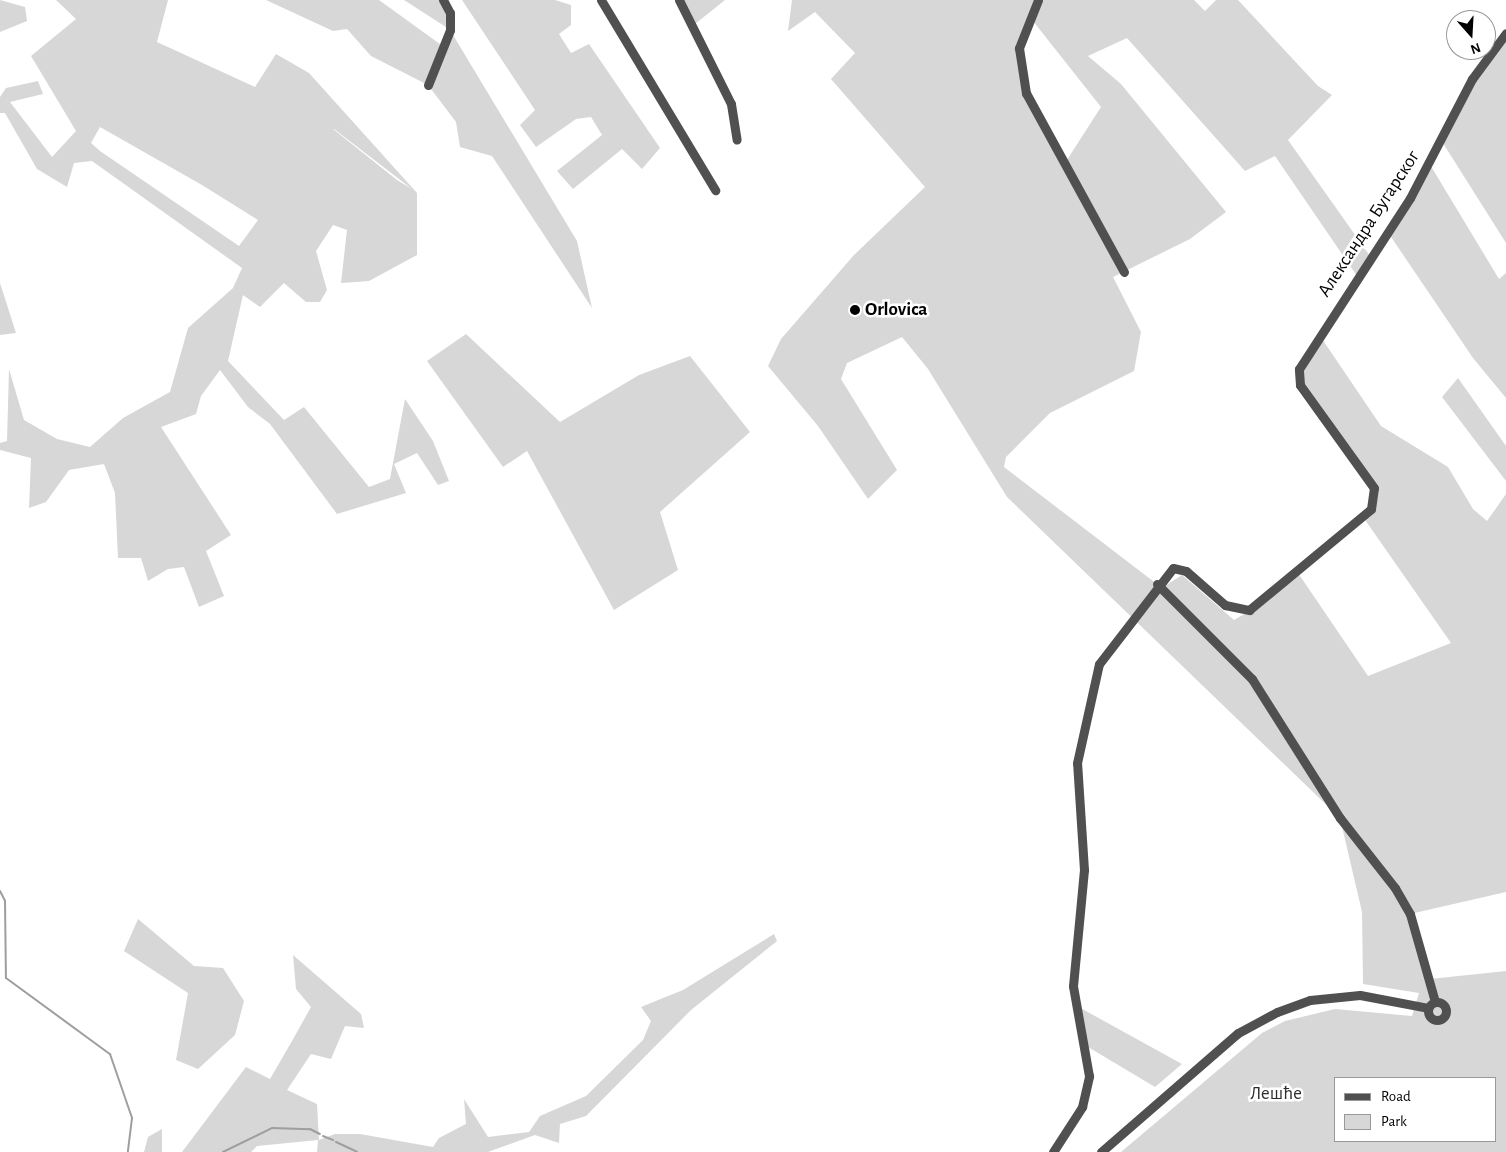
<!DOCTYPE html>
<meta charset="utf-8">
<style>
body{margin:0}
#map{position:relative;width:1506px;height:1152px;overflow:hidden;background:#fff;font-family:"Alegreya Sans",sans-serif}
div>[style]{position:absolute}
.green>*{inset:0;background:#d7d7d7}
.stream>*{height:2px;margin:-1px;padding:0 1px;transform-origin:1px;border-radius:1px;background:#9e9e9e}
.street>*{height:9px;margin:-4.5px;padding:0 4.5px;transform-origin:4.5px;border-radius:4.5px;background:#505050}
.street>.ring{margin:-4.5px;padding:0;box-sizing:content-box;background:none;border:9px solid #505050;border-radius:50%}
.dots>*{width:14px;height:14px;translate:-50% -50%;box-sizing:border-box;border:2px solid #fff;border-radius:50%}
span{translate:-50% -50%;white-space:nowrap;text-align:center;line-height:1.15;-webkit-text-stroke:5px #fff;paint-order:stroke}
.street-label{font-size:19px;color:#000}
.poi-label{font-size:19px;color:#000;font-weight:700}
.left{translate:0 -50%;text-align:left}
.park-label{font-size:19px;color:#2e2e2e}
.legend{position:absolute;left:1334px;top:1077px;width:162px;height:65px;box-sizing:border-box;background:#fff;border:1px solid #999;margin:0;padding:6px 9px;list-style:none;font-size:15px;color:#000}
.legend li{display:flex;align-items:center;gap:10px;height:25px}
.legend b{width:25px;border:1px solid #999}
.north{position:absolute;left:1446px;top:10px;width:50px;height:50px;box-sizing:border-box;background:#fff;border:1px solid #999;border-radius:50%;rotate:161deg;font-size:14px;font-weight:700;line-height:20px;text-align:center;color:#000}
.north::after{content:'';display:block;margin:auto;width:18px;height:22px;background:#000;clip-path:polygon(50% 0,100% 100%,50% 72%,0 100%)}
</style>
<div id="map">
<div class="green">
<i style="clip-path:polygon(0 0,25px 7px,27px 21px,0 32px)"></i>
<i style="clip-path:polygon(evenodd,56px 0,168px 0,157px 42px,255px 87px,276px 54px,309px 73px,417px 193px,417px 255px,369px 281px,341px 283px,347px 230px,333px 225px,316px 251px,327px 290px,320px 302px,306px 302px,284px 283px,260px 307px,243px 295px,228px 361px,284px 420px,304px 407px,369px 487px,390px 479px,405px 399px,433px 441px,449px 481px,438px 485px,417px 453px,394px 464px,406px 493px,337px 514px,270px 424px,248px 407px,220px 370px,201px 396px,196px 414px,161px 427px,231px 535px,206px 551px,224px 596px,199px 607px,184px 567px,168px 569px,148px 581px,141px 558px,118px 558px,115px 493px,104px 464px,69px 470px,46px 502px,29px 508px,31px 458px,0 450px,0 443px,7px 441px,9px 369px,24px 420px,57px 439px,90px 447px,123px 418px,170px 392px,188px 328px,233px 288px,242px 268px,92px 161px,74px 163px,67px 187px,37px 169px,5px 113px,0 113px,0 97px,6px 88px,38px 81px,43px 94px,10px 102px,52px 157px,76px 131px,31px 56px,76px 19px,56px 0,100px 127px,202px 185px,258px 220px,239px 246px,100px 151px,91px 143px,100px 127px,56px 0,333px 129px,334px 129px,412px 189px,397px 180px,333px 129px)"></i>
<i style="clip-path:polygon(266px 0,379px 0,444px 47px,449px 29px,404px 0,442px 0,450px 30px,577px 241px,592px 308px,492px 156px,460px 147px,456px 122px,428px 85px,371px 56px,347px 29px,333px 31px)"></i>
<i style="clip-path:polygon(462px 0,555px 0,571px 5px,571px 25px,559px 34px,571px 53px,589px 44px,660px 148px,642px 169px,622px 149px,573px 189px,557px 171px,602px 135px,591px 117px,576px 119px,536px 147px,520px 125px,535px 110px)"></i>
<i style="clip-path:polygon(682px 0,725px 0,695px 24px)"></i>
<i style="clip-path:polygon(evenodd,792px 0,1194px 0,1205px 11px,1216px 0,1238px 0,1318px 86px,1332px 95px,1288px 140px,1370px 256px,1357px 276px,1275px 156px,1245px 171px,1127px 38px,1088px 56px,1121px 84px,1226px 212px,1190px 239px,1113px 277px,1141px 332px,1134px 371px,1050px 413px,1006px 457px,1004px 467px,1162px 588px,1182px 575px,1234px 620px,1253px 609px,1296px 570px,1368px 676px,1451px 643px,1363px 517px,1374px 503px,1374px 488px,1298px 378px,1318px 333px,1381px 426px,1448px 467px,1473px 509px,1487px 521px,1506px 494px,1506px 892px,1410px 914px,1430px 979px,1506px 971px,1506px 1152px,1121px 1152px,1262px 1033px,1285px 1021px,1335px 1009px,1412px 1016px,1419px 993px,1363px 984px,1362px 912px,1340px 818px,1007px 497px,928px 369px,902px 337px,847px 363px,841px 379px,897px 470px,868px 499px,818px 426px,768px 366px,781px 339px,854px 255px,925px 187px,831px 79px,855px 53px,815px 12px,788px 31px,792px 0,1029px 16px,1101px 107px,1065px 163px,1023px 81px,1019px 48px,1029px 16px,792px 0,1335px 1078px,1495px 1078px,1495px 1141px,1335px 1141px,1335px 1078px)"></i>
<i style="clip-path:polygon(1506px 33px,1506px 243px,1441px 140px,1462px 96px)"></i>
<i style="clip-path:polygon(1429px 163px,1499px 279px,1506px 273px,1506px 398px,1473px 358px,1387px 231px)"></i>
<i style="clip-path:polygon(0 283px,16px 333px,0 335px)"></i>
<i style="clip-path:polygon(466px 334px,560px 422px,639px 375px,690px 356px,750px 432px,660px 512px,678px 570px,614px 610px,527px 451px,503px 467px,427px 361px)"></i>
<i style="clip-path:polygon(1458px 378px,1506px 446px,1506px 481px,1442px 397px)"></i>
<i style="clip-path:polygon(138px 919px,194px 966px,223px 968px,244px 1001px,235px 1035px,198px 1069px,176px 1060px,188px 993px,124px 951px)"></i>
<i style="clip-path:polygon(774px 934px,777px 941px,691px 1010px,586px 1116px,560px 1124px,559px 1143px,535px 1135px,488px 1152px,317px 1152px,318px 1140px,257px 1146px,251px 1152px,182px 1152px,246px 1067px,270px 1079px,292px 1041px,311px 1007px,296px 989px,293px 955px,361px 1014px,364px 1028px,345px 1026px,331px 1059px,311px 1054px,287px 1090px,317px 1104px,319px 1140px,335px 1134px,360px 1134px,433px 1147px,439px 1138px,466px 1124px,464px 1099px,488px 1137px,529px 1132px,540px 1116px,586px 1096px,643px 1040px,651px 1021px,641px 1007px,683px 990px)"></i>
<i style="clip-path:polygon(1075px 1005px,1182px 1064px,1155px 1087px,1083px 1044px)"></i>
<i style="clip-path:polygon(162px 1129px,162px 1152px,144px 1152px,148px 1137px)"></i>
</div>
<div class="stream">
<i style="left:0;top:891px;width:11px;rotate:63deg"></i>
<i style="left:5px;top:901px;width:77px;rotate:89.3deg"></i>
<i style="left:6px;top:978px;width:129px;rotate:36.2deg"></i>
<i style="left:110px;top:1054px;width:68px;rotate:71deg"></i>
<i style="left:132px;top:1118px;width:34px;rotate:97deg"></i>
<i style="left:323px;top:1136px;width:11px;rotate:22deg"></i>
<i style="left:336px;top:1142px;width:23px;rotate:25deg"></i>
<i style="left:223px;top:1152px;width:55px;rotate:-26.1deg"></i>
<i style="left:272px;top:1128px;width:38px;rotate:2deg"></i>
<i style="left:310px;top:1129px;width:11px;rotate:27deg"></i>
</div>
<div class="street">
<i style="left:601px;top:0;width:222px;rotate:59deg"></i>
<i style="left:679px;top:0;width:116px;rotate:63.4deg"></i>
<i style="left:731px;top:104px;width:36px;rotate:81deg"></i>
<i style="left:1038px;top:0;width:52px;rotate:111.6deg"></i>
<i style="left:1019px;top:48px;width:46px;rotate:81.2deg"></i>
<i style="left:1026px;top:93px;width:204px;rotate:61.3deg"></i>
<i style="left:428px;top:85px;width:59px;rotate:-68.2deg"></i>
<i style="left:450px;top:30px;width:17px;rotate:-90deg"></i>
<i style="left:450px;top:13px;width:15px;rotate:-118deg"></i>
<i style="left:1157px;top:584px;width:134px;rotate:45deg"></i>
<i style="left:1252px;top:679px;width:165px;rotate:57.7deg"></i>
<i style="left:1340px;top:818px;width:89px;rotate:51.8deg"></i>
<i style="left:1395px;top:888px;width:30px;rotate:60deg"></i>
<i style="left:1410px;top:914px;width:91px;rotate:74.1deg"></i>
<i class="ring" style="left:1428px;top:1002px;width:9px;height:9px"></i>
<i style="left:1053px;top:1152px;width:54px;rotate:-57.2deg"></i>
<i style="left:1082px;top:1107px;width:32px;rotate:-77deg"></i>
<i style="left:1089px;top:1076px;width:91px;rotate:-100.1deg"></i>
<i style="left:1073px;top:986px;width:117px;rotate:-84.6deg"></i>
<i style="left:1084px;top:870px;width:107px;rotate:-93.7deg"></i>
<i style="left:1077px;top:763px;width:101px;rotate:-77.5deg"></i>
<i style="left:1099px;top:664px;width:121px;rotate:-52.4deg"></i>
<i style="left:1173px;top:568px;width:13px;rotate:13deg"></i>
<i style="left:1186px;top:571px;width:52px;rotate:41.1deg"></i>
<i style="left:1225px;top:605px;width:25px;rotate:12deg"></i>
<i style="left:1249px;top:610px;width:158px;rotate:-39.6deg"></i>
<i style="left:1371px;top:509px;width:21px;rotate:-82deg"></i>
<i style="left:1374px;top:488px;width:127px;rotate:-125.7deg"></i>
<i style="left:1300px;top:385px;width:16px;rotate:-94deg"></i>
<i style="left:1299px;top:369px;width:204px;rotate:-57deg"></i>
<i style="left:1410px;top:198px;width:134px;rotate:-62.5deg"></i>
<i style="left:1472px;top:79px;width:57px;rotate:-53.5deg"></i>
<i style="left:1101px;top:1152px;width:181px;rotate:-41deg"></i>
<i style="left:1238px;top:1033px;width:44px;rotate:-28.3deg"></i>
<i style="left:1277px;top:1012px;width:35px;rotate:-20deg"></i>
<i style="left:1310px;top:1000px;width:50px;rotate:-5.7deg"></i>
<i style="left:1360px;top:995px;width:69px;rotate:10.8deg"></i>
</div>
<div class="dots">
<i style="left:855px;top:310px;background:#000"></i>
</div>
<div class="street-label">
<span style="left:1369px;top:224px;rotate:-57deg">Александра Бугарског</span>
</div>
<div class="poi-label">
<span class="left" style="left:865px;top:310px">Orlovica</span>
</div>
<div class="park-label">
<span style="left:1276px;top:1094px">Лешће</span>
</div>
<ul class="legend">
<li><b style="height:6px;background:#505050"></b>Road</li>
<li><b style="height:14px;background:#d7d7d7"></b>Park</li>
</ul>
<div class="north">N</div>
</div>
